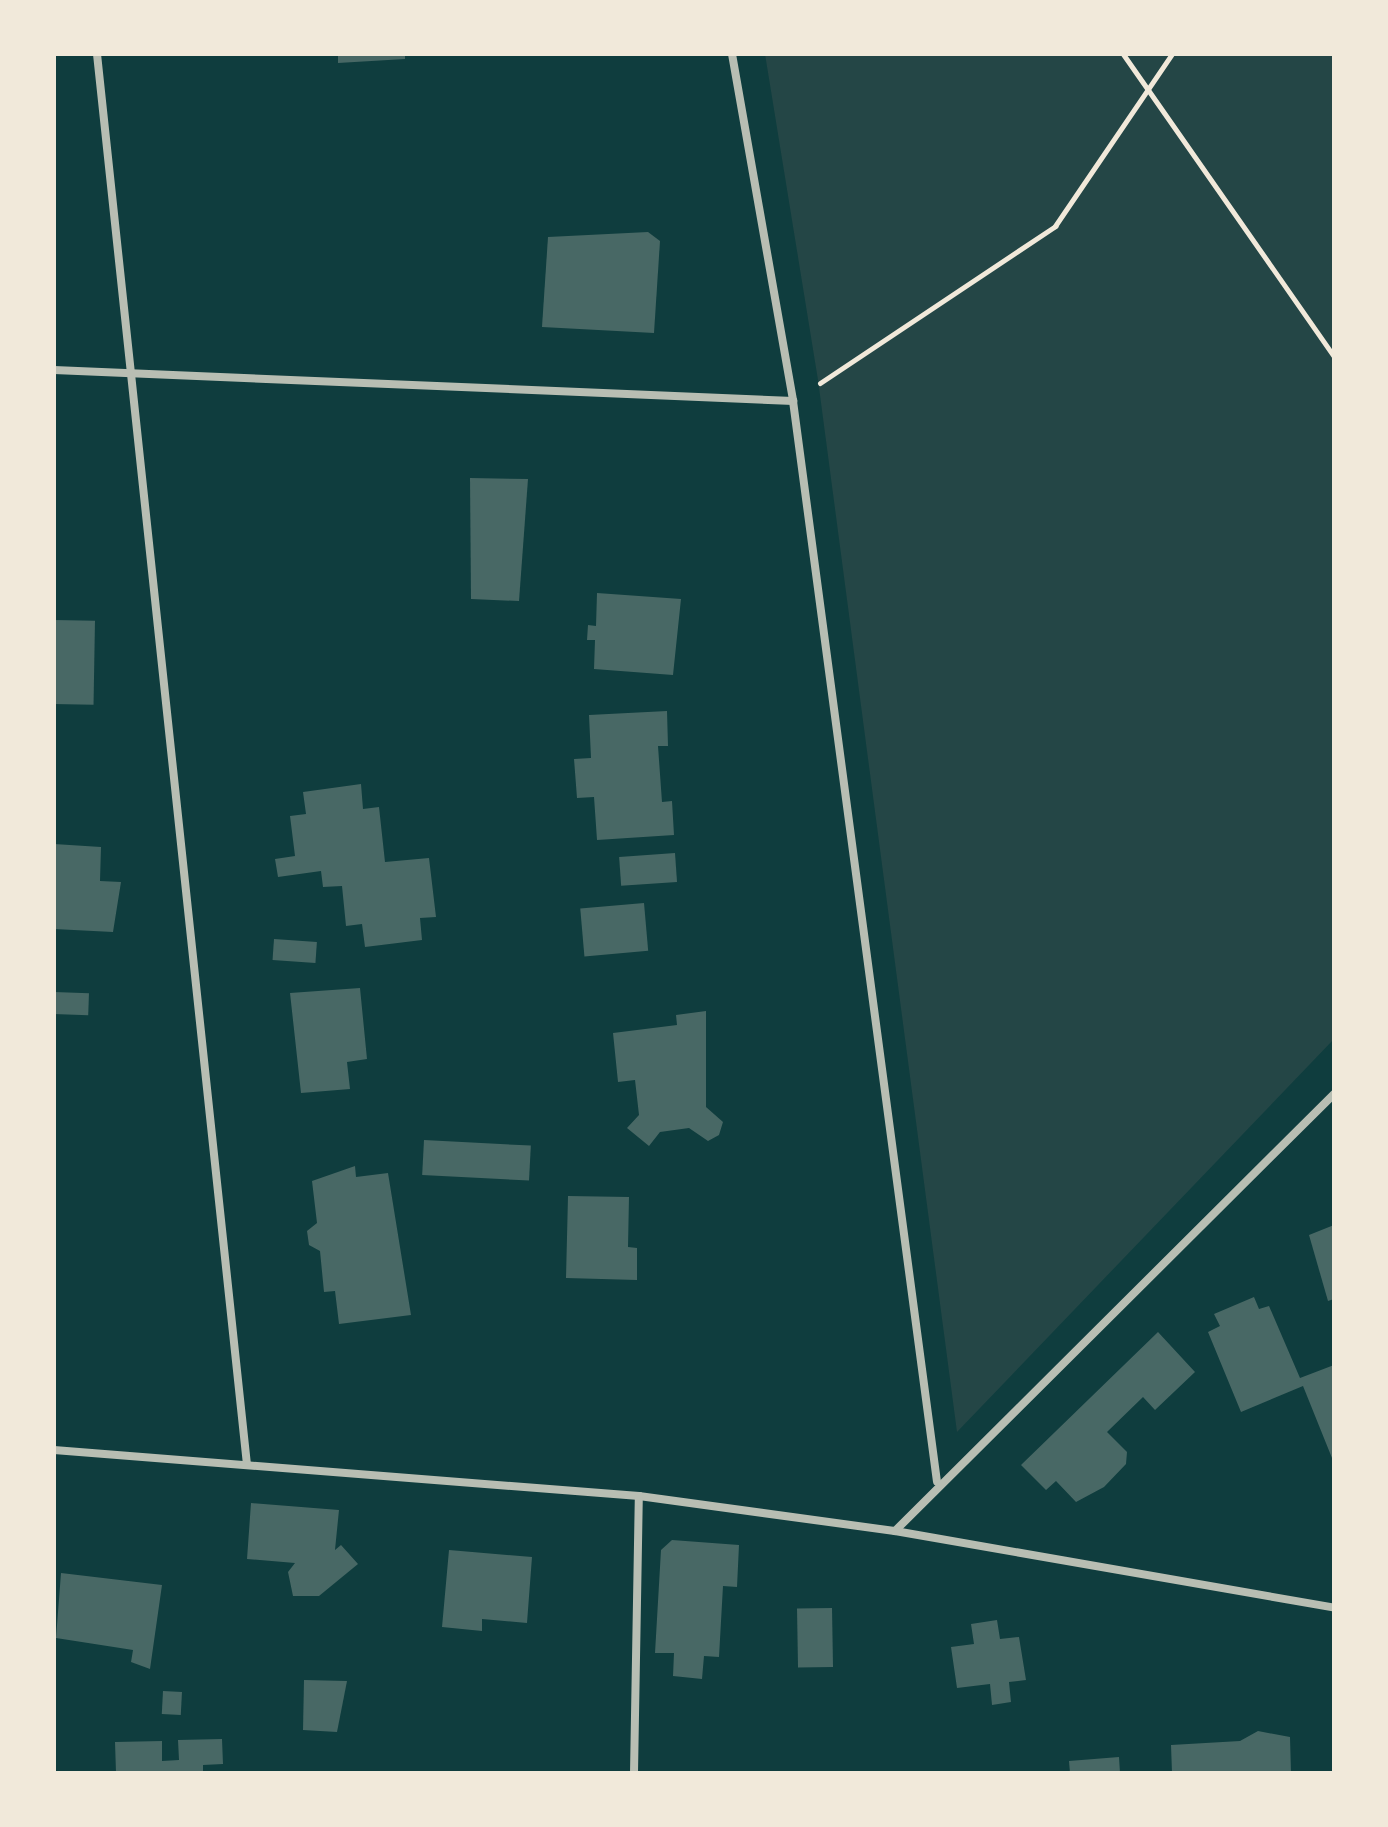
<!DOCTYPE html>
<style>
body{margin:0}
#map{position:relative;width:1388px;height:1827px;overflow:hidden;background:#0f3d3e;font-family:"Alegreya Sans",sans-serif}
div>[style]{position:absolute}
.green>*{inset:0;background:#244646}
.building>*{inset:0;background:#486865;transform-origin:0 0}
.path>*{height:5px;margin:-2.5px;padding:0 2.5px;transform-origin:2.5px;border-radius:2.5px;background:#f1e9da}
.minor>*{height:8px;margin:-4px;padding:0 4px;transform-origin:4px;border-radius:4px;background:#b8beb3}
span{translate:-50% -50%;white-space:nowrap;text-align:center;line-height:1.15;-webkit-text-stroke:6px #f1e9da;paint-order:stroke}
.frame{position:absolute;inset:0;border:56px solid #f1e9da;pointer-events:none}
</style>
<div id="map">
<div class="green">
<i style="clip-path:polygon(765px 54px,1334px 54px,1334px 1039px,957px 1432px,818px 380px)"></i>
</div>
<div class="building">
<i style="clip-path:polygon(338px 54px,405px 54px,405px 59px,338px 63px)"></i>
<i style="clip-path:polygon(648px 232px,660px 241px,654px 333px,542px 327px,548px 237px)"></i>
<i style="clip-path:polygon(470px 478px,528px 479px,519px 601px,471px 599px)"></i>
<i style="clip-path:polygon(597px 593px,681px 599px,673px 675px,594px 669px,595px 640px,587px 640px,588px 625px,596px 626px)"></i>
<i style="left:54px;top:620px;width:41px;height:84px;rotate:1deg"></i>
<i style="clip-path:polygon(667px 711px,668px 746px,658px 746px,662px 802px,672px 801px,674px 835px,597px 840px,594px 797px,577px 798px,574px 759px,591px 758px,589px 715px)"></i>
<i style="clip-path:polygon(361px 784px,363px 809px,379px 807px,385px 862px,429px 858px,436px 917px,420px 918px,422px 940px,365px 947px,362px 924px,346px 926px,342px 886px,323px 887px,321px 871px,278px 877px,275px 859px,295px 856px,290px 816px,306px 814px,303px 792px)"></i>
<i style="clip-path:polygon(54px 844px,101px 847px,100px 881px,121px 882px,113px 932px,54px 929px)"></i>
<i style="left:675px;top:853px;width:29px;height:56px;rotate:86deg"></i>
<i style="left:644px;top:903px;width:48px;height:64px;rotate:85deg"></i>
<i style="left:274px;top:939px;width:43px;height:21px;rotate:4deg"></i>
<i style="clip-path:polygon(360px 988px,367px 1059px,347px 1062px,350px 1089px,301px 1093px,290px 993px)"></i>
<i style="left:54px;top:992px;width:35px;height:22px;rotate:2deg"></i>
<i style="clip-path:polygon(706px 1011px,706px 1107px,723px 1122px,719px 1135px,708px 1141px,689px 1128px,660px 1132px,649px 1146px,627px 1128px,639px 1115px,635px 1080px,618px 1082px,613px 1033px,677px 1025px,676px 1015px)"></i>
<i style="left:424px;top:1140px;width:107px;height:35px;rotate:3deg"></i>
<i style="clip-path:polygon(355px 1166px,356px 1177px,388px 1173px,411px 1315px,339px 1324px,335px 1291px,324px 1292px,320px 1251px,309px 1245px,307px 1231px,317px 1223px,312px 1181px)"></i>
<i style="clip-path:polygon(568px 1196px,629px 1197px,628px 1247px,637px 1248px,637px 1280px,566px 1278px)"></i>
<i style="clip-path:polygon(1334px 1225px,1334px 1299px,1328px 1301px,1309px 1235px)"></i>
<i style="clip-path:polygon(1254px 1297px,1259px 1309px,1269px 1306px,1300px 1378px,1334px 1365px,1334px 1463px,1303px 1386px,1241px 1412px,1208px 1332px,1220px 1326px,1214px 1314px)"></i>
<i style="clip-path:polygon(1158px 1332px,1195px 1372px,1155px 1410px,1143px 1397px,1107px 1432px,1127px 1452px,1126px 1464px,1104px 1487px,1076px 1502px,1056px 1481px,1046px 1490px,1021px 1465px)"></i>
<i style="clip-path:polygon(251px 1503px,339px 1510px,335px 1550px,341px 1545px,358px 1564px,319px 1596px,293px 1596px,288px 1572px,295px 1563px,247px 1559px)"></i>
<i style="clip-path:polygon(672px 1540px,739px 1545px,737px 1587px,723px 1586px,719px 1657px,704px 1656px,702px 1679px,673px 1676px,674px 1653px,655px 1653px,661px 1550px)"></i>
<i style="clip-path:polygon(449px 1550px,532px 1557px,527px 1623px,482px 1619px,482px 1631px,442px 1627px)"></i>
<i style="clip-path:polygon(61px 1573px,162px 1585px,150px 1669px,131px 1662px,133px 1650px,56px 1638px)"></i>
<i style="left:832px;top:1608px;width:59px;height:35px;rotate:89deg"></i>
<i style="clip-path:polygon(997px 1620px,1000px 1639px,1019px 1637px,1026px 1680px,1009px 1682px,1011px 1702px,992px 1705px,990px 1684px,957px 1688px,951px 1647px,974px 1644px,971px 1624px)"></i>
<i style="clip-path:polygon(304px 1680px,347px 1681px,337px 1732px,303px 1730px)"></i>
<i style="left:163px;top:1691px;width:19px;height:23px;rotate:3deg"></i>
<i style="clip-path:polygon(1258px 1731px,1290px 1737px,1291px 1773px,1172px 1773px,1171px 1745px,1240px 1741px)"></i>
<i style="clip-path:polygon(222px 1739px,223px 1764px,203px 1765px,203px 1773px,116px 1773px,115px 1742px,162px 1741px,162px 1761px,179px 1760px,178px 1740px)"></i>
<i style="clip-path:polygon(1119px 1757px,1120px 1773px,1070px 1773px,1069px 1761px)"></i>
</div>
<div class="path">
<i style="left:1123px;top:54px;width:368px;rotate:55.1deg"></i>
<i style="left:820px;top:383px;width:283px;rotate:-33.7deg"></i>
<i style="left:1055px;top:226px;width:208px;rotate:-55.8deg"></i>
</div>
<div class="minor">
<i style="left:97px;top:54px;width:1418px;rotate:83.93deg"></i>
<i style="left:732px;top:54px;width:352px;rotate:80deg"></i>
<i style="left:793px;top:401px;width:1090px;rotate:82.41deg"></i>
<i style="left:54px;top:370px;width:740px;rotate:2.4deg"></i>
<i style="left:54px;top:1450px;width:587px;rotate:4.5deg"></i>
<i style="left:639px;top:1496px;width:258px;rotate:7.8deg"></i>
<i style="left:895px;top:1531px;width:446px;rotate:9.9deg"></i>
<i style="left:895px;top:1531px;width:619px;rotate:-44.87deg"></i>
<i style="left:634px;top:1773px;width:277px;rotate:-89deg"></i>
</div>
<div class="frame"></div>
</div>
